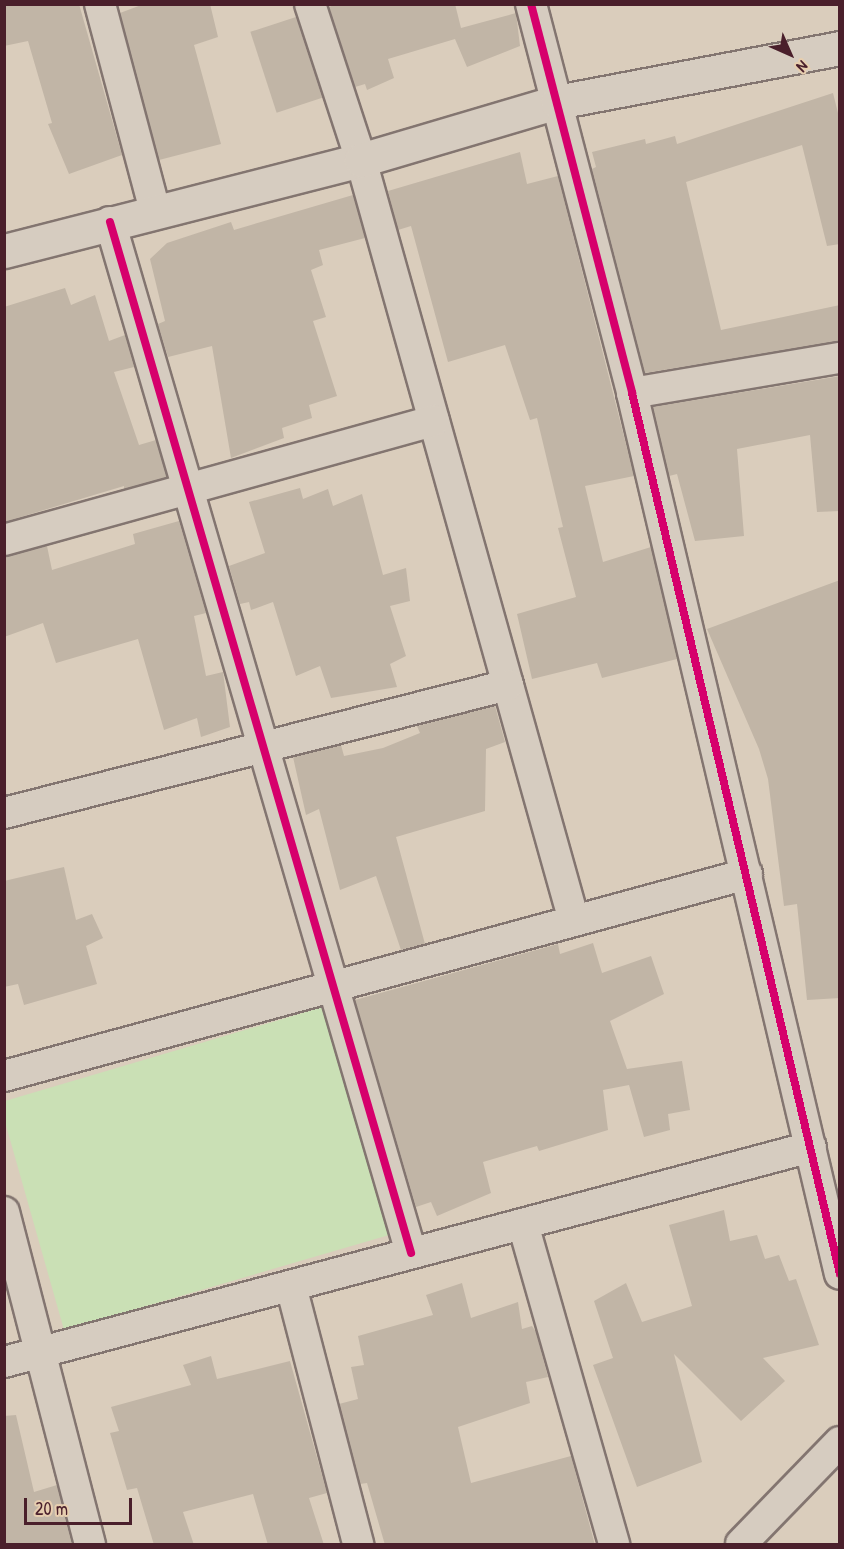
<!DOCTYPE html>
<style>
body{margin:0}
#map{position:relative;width:844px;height:1549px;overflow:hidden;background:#dacdbc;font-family:"Patrick Hand",sans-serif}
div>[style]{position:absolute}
.green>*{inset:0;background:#cae0b5}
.building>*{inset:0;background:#c1b5a6;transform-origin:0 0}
.roads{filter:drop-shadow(2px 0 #837570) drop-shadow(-2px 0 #837570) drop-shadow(0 2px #837570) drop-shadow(0 -2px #837570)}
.minor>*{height:30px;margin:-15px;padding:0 15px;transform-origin:15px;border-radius:15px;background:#d6ccc0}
.tertiary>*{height:33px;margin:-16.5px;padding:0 16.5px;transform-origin:16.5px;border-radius:16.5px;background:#d6ccc0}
.cycleway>*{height:8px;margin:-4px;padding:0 4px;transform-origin:4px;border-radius:4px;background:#d6006c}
span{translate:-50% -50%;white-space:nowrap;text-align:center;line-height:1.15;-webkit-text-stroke:4.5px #e7ceaf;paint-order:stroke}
.frame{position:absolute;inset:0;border:6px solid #4a1f2b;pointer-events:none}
.north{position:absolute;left:760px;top:24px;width:60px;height:60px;-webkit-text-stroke:4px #e7ceaf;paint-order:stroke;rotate:135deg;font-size:16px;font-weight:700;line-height:24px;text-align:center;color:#4a1f2b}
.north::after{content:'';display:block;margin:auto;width:21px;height:27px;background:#4a1f2b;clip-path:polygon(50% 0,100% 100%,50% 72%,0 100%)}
.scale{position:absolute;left:24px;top:1498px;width:108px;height:27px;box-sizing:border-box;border:3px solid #4a1f2b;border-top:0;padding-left:8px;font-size:18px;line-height:21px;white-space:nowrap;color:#4a1f2b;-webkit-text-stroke:4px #e7ceaf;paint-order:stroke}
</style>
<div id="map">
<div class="green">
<i style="clip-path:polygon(323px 1007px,389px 1235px,64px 1330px,5px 1122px,5px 1101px)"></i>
</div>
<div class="building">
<i style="clip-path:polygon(4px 4px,79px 4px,122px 155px,69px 174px,48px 124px,52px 123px,28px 41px,4px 46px)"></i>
<i style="clip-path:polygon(144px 4px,210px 4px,218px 37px,194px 45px,221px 144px,159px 160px,120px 13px)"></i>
<i style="clip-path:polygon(336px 4px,455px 4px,461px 28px,516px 13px,520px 46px,467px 67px,455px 39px,388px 59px,394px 78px,367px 90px,365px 84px,355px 87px,329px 7px)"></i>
<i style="left:296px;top:17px;width:85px;height:48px;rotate:72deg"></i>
<i style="clip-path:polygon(833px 93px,840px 121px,840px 244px,827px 246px,802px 145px,686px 182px,721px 330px,840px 305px,840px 341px,645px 373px,592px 169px,596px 167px,592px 152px,645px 139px,646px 144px,675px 136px,677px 144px)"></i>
<i style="clip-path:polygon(520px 152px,527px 184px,558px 176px,634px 476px,585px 486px,603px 562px,651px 547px,677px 659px,602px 678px,597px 663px,532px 679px,517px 614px,576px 597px,558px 528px,563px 527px,537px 418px,530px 420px,505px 345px,448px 362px,411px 226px,398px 230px,388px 191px)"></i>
<i style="clip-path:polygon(353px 195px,365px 238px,319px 250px,323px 265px,311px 270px,326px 317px,313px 321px,337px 396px,309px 405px,312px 418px,282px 428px,284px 438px,231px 458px,212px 346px,168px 357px,158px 324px,165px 321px,150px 259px,167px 243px,231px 222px,234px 230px)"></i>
<i style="clip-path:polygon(65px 288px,71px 305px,95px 295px,109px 341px,125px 335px,134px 367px,114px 372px,139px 445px,156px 440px,167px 477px,124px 489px,124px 486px,4px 522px,4px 307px)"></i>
<i style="clip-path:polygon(840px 376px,840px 511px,817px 512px,810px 435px,737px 449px,744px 536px,695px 541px,677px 474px,669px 476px,653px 407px)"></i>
<i style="clip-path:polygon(300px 488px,303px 499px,328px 489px,333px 506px,362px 494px,383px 575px,406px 568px,410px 601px,390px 606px,406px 656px,390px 664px,397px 687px,331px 698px,320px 666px,296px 676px,273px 602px,251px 610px,249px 602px,240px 604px,229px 566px,265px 553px,249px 502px)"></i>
<i style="clip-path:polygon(179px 521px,206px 613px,194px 616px,206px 676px,223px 672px,230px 727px,201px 737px,197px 718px,164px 730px,138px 639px,56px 663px,43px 623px,4px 637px,4px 557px,47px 546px,52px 570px,135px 544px,133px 534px)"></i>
<i style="clip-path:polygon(840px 580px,840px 998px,807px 1000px,797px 904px,784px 906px,768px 779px,759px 749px,707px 629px)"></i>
<i style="clip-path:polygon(495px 706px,505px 742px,486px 749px,485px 811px,396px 837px,425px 944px,401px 950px,376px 876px,340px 890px,319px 809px,306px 815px,293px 757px,341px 745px,344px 756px,383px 748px,420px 733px,417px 726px)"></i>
<i style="clip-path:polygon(64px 867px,76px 920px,92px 914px,103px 938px,86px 946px,97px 984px,24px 1005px,18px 984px,4px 987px,4px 881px)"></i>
<i style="clip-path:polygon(593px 943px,602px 973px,651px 956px,664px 994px,610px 1021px,627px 1069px,682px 1061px,690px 1110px,668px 1114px,670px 1130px,644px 1137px,629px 1085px,603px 1090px,608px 1130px,539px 1151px,537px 1146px,483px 1162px,491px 1193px,437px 1216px,431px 1202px,416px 1207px,355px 1000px,558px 944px,560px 954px)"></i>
<i style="clip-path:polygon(724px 1210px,730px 1241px,757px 1235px,765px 1259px,779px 1255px,789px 1281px,796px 1279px,819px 1345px,763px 1358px,785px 1381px,741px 1421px,674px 1354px,702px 1462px,637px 1487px,593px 1365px,613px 1358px,594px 1301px,626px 1283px,642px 1322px,692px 1306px,669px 1225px)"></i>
<i style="clip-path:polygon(462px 1283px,471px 1318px,518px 1302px,522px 1329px,532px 1326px,536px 1332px,548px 1377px,526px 1382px,530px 1403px,458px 1427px,471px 1483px,571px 1456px,595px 1545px,385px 1545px,367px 1483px,360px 1484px,339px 1404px,358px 1399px,351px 1367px,364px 1365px,358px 1336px,433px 1315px,426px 1295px)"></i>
<i style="clip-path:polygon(211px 1356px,217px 1379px,290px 1361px,327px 1493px,309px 1498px,324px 1545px,268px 1545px,253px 1494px,183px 1512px,194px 1545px,154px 1545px,137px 1488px,127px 1490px,110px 1433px,119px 1431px,111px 1407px,191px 1385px,183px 1365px)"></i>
<i style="clip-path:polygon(16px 1415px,34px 1492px,57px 1485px,72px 1545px,4px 1545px,4px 1416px)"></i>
</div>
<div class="roads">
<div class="minor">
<i style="left:100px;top:4px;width:214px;rotate:75.1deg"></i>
<i style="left:310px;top:4px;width:164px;rotate:71.9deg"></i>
<i style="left:361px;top:160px;width:790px;rotate:74.36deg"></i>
<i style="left:531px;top:4px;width:402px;rotate:75.4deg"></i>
<i style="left:632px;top:393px;width:905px;rotate:76.72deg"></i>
<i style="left:110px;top:222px;width:1074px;rotate:73.72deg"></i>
<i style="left:632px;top:393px;width:211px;rotate:-9.6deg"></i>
<i style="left:4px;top:540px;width:446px;rotate:-15.5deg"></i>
<i style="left:4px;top:813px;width:520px;rotate:-14.25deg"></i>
<i style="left:4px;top:1076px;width:770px;rotate:-15.21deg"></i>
<i style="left:4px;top:1212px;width:343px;rotate:75.5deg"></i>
<i style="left:523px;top:1224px;width:333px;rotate:74.1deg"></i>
<i style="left:291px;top:1286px;width:267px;rotate:75.4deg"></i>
<i style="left:4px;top:1362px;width:835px;rotate:-14.92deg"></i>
<i style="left:741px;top:1544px;width:142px;rotate:-45.9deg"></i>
</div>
<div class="tertiary">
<i style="left:4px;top:251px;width:368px;rotate:-14.3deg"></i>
<i style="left:361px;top:160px;width:204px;rotate:-16.5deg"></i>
<i style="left:557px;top:102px;width:288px;rotate:-10.8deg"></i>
</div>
</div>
<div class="cycleway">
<i style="left:531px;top:4px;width:402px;rotate:75.4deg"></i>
<i style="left:632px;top:393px;width:905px;rotate:76.72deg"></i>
<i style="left:110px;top:222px;width:1074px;rotate:73.72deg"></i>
</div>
<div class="frame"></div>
<div class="north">N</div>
<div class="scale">20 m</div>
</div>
